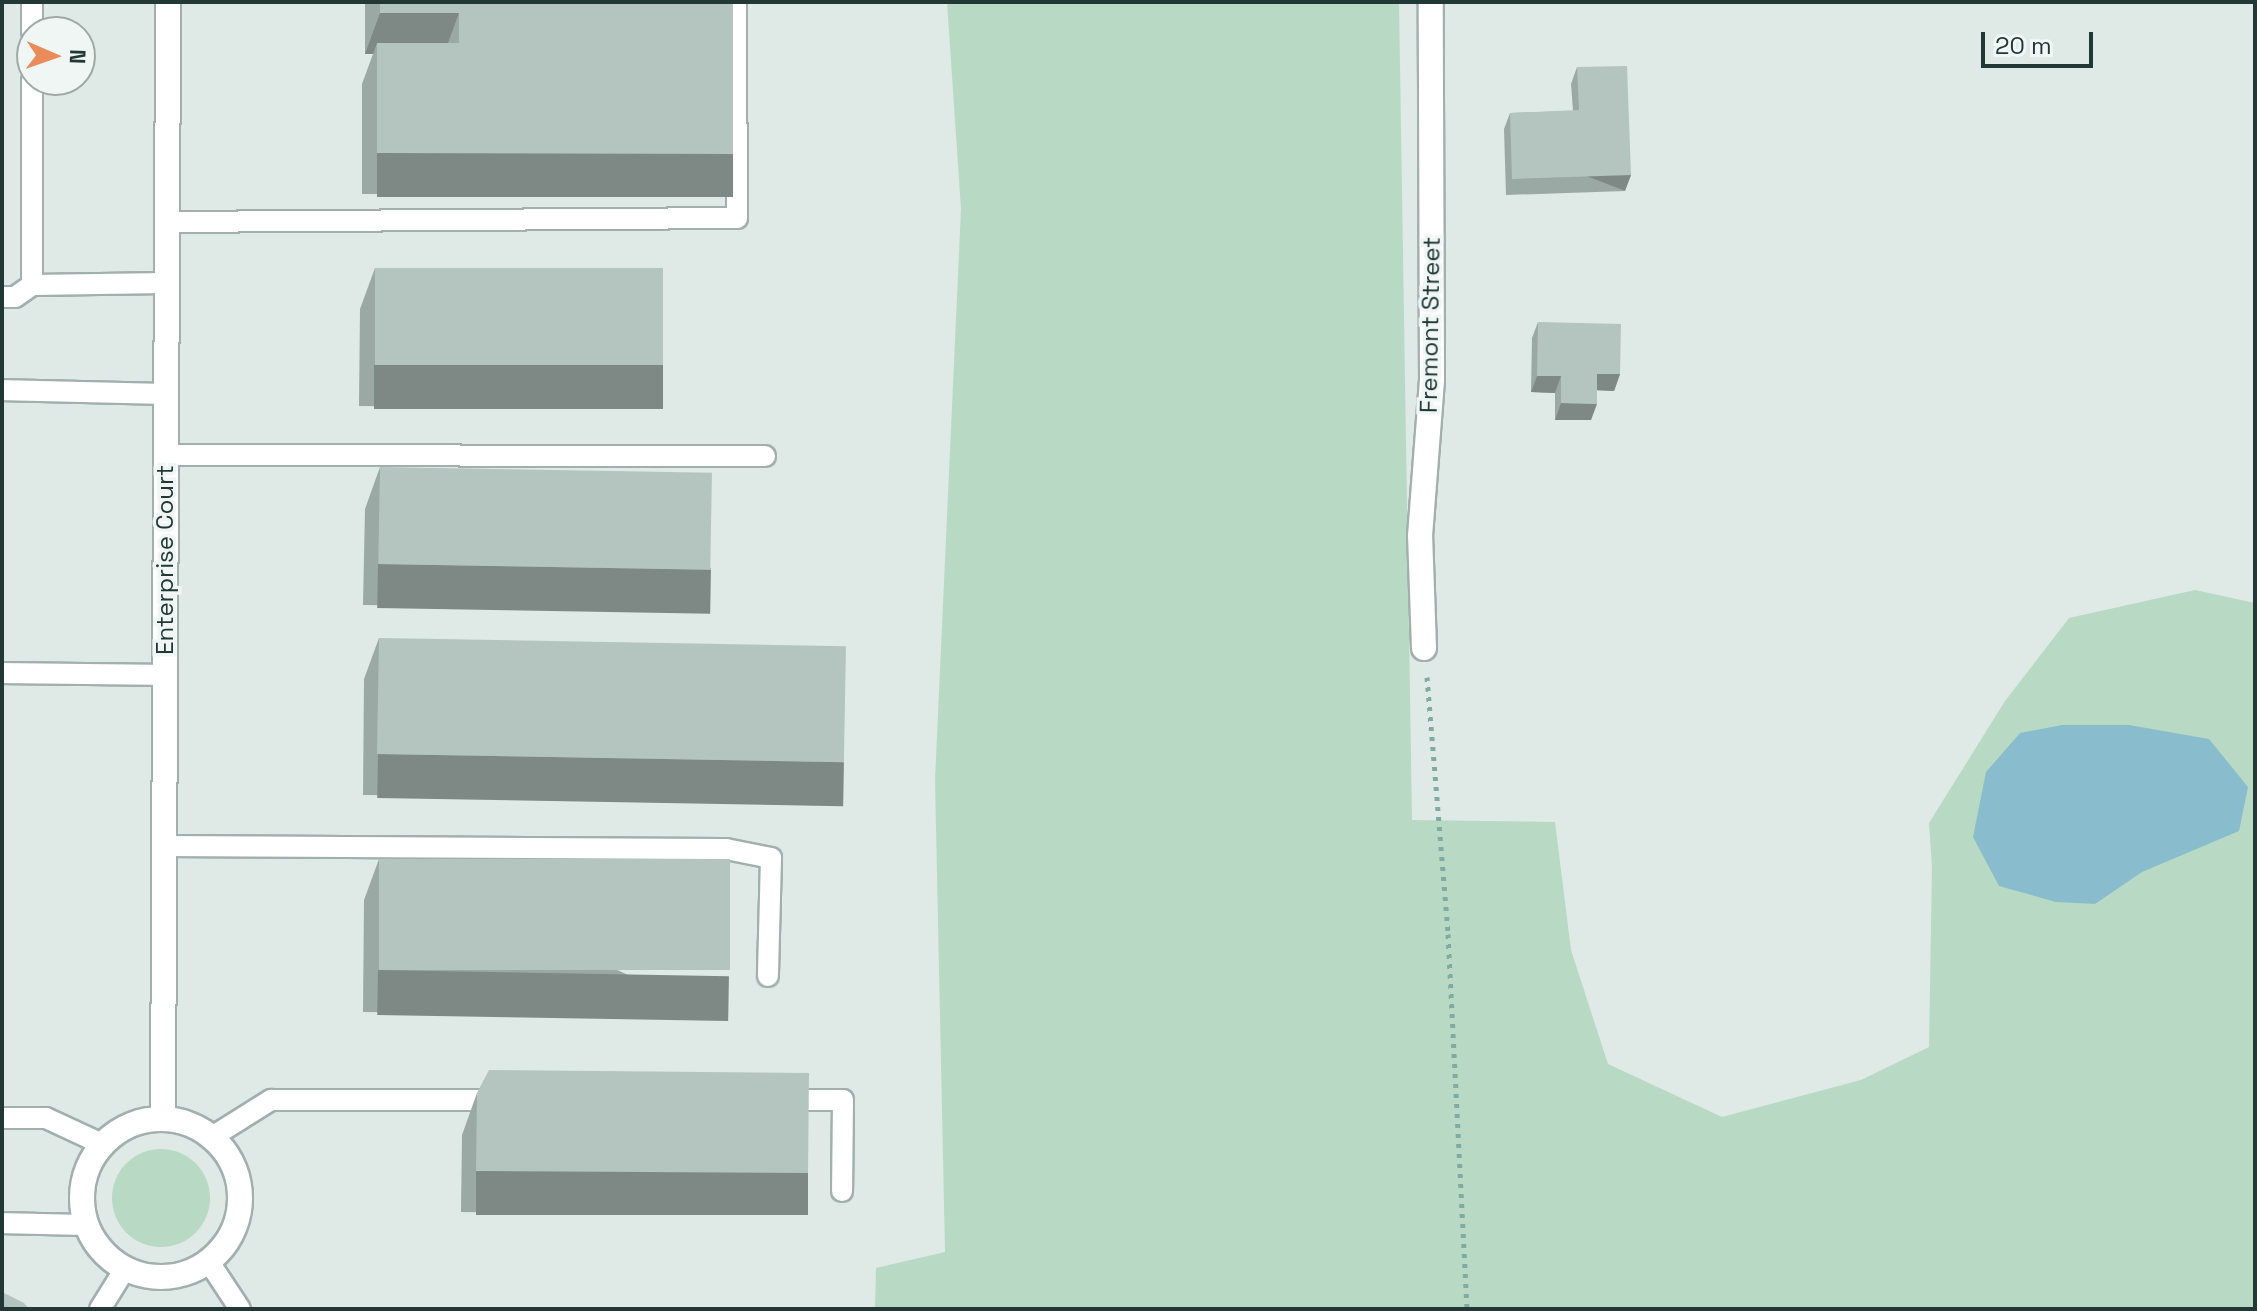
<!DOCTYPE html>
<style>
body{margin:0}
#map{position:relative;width:2257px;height:1311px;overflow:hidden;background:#dfe9e6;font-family:"Space Grotesk",sans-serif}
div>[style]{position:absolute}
.green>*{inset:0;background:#b8dac4}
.round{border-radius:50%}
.water>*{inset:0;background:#89bccc}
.path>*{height:5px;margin-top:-2.5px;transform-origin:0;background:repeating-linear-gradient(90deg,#81aba2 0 4px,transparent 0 10px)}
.roads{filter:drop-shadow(2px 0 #a2b0ad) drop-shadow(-2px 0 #a2b0ad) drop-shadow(0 2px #a2b0ad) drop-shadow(0 -2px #a2b0ad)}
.lane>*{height:20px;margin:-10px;padding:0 10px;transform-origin:10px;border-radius:10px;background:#fff}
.street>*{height:24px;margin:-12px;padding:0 12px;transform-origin:12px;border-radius:12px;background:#fff}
.street>.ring{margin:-12px;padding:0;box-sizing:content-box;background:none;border:24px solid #fff;border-radius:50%}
.wall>*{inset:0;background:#9ba9a4}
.shaded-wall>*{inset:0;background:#7e8986;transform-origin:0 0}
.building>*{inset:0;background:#b4c4bf;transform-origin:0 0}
span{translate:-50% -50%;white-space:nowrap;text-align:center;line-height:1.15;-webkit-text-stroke:7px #eff6f3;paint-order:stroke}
.street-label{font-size:24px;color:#213834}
.frame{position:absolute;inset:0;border:4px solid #213834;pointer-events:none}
.north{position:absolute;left:16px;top:16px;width:80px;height:80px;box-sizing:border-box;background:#eff6f3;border:2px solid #9daaa7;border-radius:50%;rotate:92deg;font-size:22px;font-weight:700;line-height:32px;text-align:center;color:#213834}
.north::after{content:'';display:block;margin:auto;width:28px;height:36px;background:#ea8b5c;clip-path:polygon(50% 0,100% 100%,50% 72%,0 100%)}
.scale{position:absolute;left:1981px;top:32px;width:112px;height:36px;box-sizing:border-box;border:4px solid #213834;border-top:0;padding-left:10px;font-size:24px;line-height:28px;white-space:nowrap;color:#213834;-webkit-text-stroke:6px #eff6f3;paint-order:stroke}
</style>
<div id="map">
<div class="green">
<i style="clip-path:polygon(947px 2px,1399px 2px,1412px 820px,1555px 822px,1571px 950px,1608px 1064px,1722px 1117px,1861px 1080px,1929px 1047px,1932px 867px,1929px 823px,2005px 701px,2069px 618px,2195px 590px,2255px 603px,2255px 1309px,875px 1309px,876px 1268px,945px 1252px,935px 780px,961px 209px)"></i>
<i class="round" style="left:112px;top:1149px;width:98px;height:98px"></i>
</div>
<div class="water">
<i style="clip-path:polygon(2062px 725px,2129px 725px,2209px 739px,2248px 787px,2239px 831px,2142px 872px,2095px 904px,2056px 902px,1999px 886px,1973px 837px,1986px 772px,2020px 733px)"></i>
</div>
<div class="path">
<i style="left:1427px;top:677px;width:258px;rotate:85.3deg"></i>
<i style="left:1448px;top:934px;width:375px;rotate:87.1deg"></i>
</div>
<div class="roads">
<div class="lane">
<i style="left:32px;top:32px;width:30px;rotate:-90deg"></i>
<i style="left:32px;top:80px;width:205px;rotate:90deg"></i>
<i style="left:32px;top:285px;width:134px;rotate:-0.9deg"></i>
<i style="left:167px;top:222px;width:570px;rotate:-0.4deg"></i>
<i style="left:737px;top:218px;width:216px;rotate:-90.3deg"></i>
<i style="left:2px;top:297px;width:13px"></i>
<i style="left:15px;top:297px;width:21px;rotate:-35deg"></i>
<i style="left:2px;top:390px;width:164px;rotate:1.4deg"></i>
<i style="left:165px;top:455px;width:600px;rotate:0.1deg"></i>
<i style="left:2px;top:673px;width:162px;rotate:0.7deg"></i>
<i style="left:163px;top:846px;width:563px;rotate:0.31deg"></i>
<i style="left:726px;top:849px;width:46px;rotate:11.3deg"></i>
<i style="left:771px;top:858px;width:118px;rotate:91.5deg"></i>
<i style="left:781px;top:1100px;width:62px"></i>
<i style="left:843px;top:1100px;width:91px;rotate:90.6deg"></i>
<i style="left:2px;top:1118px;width:44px"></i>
<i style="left:46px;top:1118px;width:62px;rotate:24.9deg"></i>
<i style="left:212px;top:1137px;width:70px;rotate:-32.1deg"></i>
<i style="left:271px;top:1100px;width:230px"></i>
<i style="left:2px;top:1223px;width:84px;rotate:1.4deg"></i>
<i style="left:209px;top:1262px;width:56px;rotate:56.6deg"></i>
<i style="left:100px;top:1309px;width:47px;rotate:-58deg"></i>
</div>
<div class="street">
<i style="left:1424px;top:648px;width:112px;rotate:-92deg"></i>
<i style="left:1420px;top:536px;width:157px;rotate:-85.6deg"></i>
<i style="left:1432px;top:379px;width:377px;rotate:-90.2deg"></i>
<i style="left:163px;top:1118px;width:1116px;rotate:-89.74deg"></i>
<i class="ring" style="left:82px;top:1119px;width:134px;height:134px"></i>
</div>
</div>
<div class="wall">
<i style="clip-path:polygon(365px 2px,733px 2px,733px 154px,718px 195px,362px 194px,362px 84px,373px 54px,365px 54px)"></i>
<i style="clip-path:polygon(1577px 67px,1631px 175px,1625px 191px,1506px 195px,1504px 129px,1510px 113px,1573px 111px,1571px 84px)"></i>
<i style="clip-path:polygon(375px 268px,663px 367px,648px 408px,359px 406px,360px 309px)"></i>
<i style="clip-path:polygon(1538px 322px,1620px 374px,1614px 391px,1597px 390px,1591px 420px,1555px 420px,1555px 393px,1531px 392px,1532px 338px)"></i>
<i style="clip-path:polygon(380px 467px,711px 568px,696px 609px,363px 605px,365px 509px)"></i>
<i style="clip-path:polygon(379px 638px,844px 759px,829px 800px,363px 795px,364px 679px)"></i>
<i style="clip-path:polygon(379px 859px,714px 1015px,363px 1012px,364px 900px)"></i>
<i style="clip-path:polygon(477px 1093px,793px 1215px,461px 1212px,462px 1135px)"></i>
</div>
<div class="shaded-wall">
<i style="clip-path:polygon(380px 13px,459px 13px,444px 54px,377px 43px,373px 54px,365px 54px)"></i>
<i style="left:377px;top:153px;width:356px;height:44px"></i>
<i style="left:1631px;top:175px;width:17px;height:119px;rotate:111deg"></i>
<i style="left:374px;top:365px;width:289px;height:44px"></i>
<i style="clip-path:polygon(1597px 374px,1620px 374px,1614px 391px,1591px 390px)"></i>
<i style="clip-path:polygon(1537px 376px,1561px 376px,1555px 393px,1531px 392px)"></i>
<i style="clip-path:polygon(1561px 403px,1597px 404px,1591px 420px,1555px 420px)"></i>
<i style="left:378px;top:564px;width:333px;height:44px;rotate:1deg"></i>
<i style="left:378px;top:754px;width:466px;height:44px;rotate:1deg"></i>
<i style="left:378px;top:970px;width:351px;height:45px;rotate:1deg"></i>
<i style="left:476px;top:1171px;width:332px;height:44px"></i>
</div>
<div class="building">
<i style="clip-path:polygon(380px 2px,733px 2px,733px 154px,377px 153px,377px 43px,459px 43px,459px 13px,380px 13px)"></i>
<i style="clip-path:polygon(1627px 66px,1631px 175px,1512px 179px,1510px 113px,1579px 110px,1577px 67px)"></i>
<i style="left:375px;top:268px;width:288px;height:97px"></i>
<i style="clip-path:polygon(1538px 322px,1621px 324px,1620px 374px,1597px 374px,1597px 404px,1561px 403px,1561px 376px,1537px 376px)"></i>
<i style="left:380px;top:467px;width:332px;height:97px;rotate:1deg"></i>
<i style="left:379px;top:638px;width:467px;height:116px;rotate:1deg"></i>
<i style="left:379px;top:859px;width:351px;height:111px"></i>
<i style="clip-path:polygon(489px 1070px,809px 1073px,808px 1173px,476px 1171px,477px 1093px)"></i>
<i style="clip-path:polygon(2px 1292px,24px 1303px,29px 1309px,2px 1309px)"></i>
</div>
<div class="street-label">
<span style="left:1430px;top:325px;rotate:-89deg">Fremont Street</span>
<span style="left:165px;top:560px;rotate:-90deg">Enterprise Court</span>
</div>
<div class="frame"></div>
<div class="north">N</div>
<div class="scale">20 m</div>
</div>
